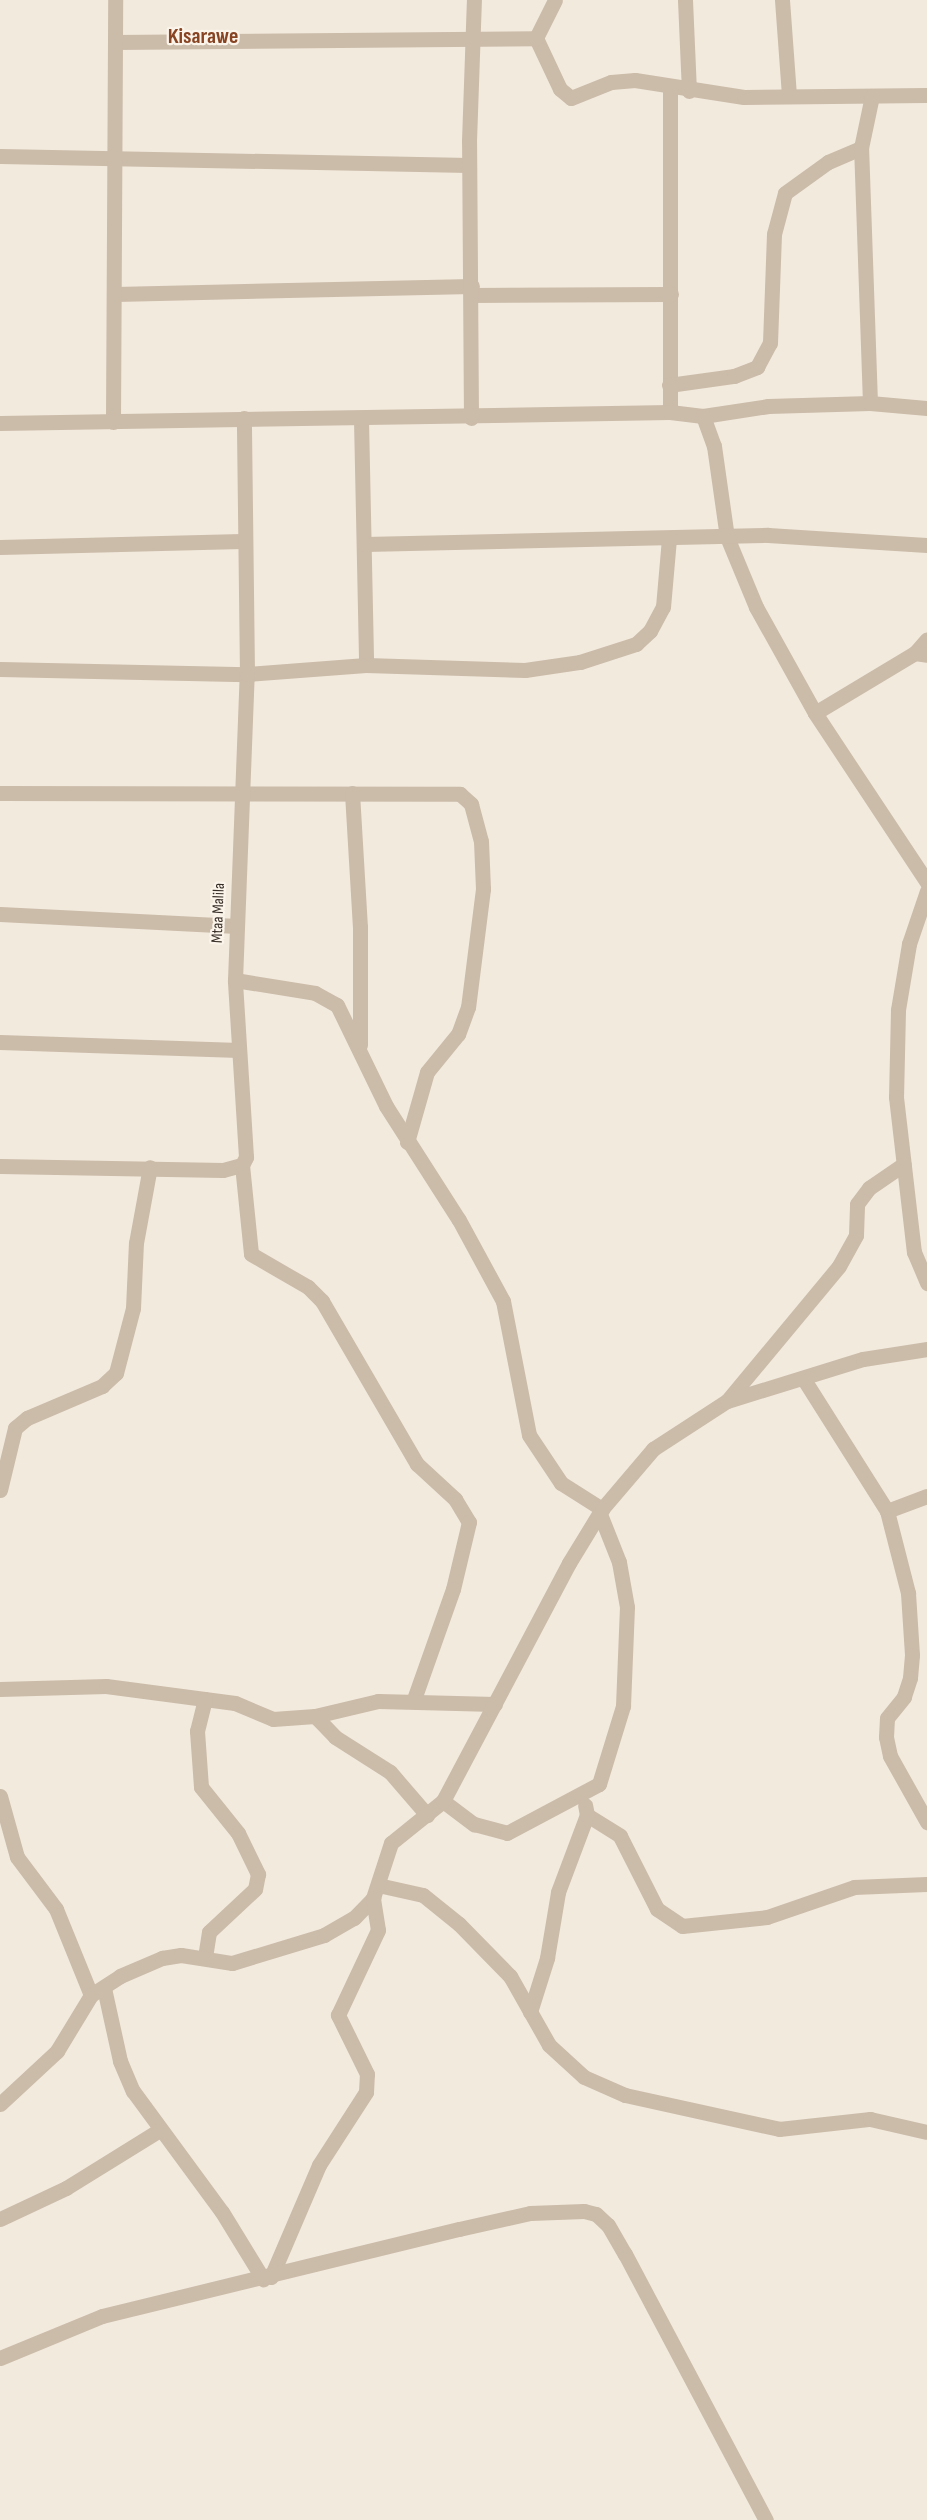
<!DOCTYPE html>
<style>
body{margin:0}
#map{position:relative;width:927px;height:2520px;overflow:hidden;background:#f2eadd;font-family:"Sofia Sans Condensed",sans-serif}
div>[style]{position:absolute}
.minor>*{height:15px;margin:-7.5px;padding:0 7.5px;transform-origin:7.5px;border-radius:7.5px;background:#cbbba9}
span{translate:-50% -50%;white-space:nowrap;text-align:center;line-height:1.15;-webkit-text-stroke:4.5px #faf4ea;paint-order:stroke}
.street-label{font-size:16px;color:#382f29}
.district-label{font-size:22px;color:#874322;font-weight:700}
</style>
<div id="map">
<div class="minor">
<i style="left:685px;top:0;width:91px;rotate:87.5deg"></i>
<i style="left:782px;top:0;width:96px;rotate:85.8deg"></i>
<i style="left:536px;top:38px;width:56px;rotate:64.8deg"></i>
<i style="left:560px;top:89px;width:14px;rotate:39deg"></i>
<i style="left:571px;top:98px;width:43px;rotate:-21.8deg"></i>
<i style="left:611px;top:82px;width:24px;rotate:-5deg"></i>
<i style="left:635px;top:80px;width:110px;rotate:8.9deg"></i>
<i style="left:744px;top:97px;width:183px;rotate:-0.6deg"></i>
<i style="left:115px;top:42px;width:421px;rotate:-0.5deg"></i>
<i style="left:536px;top:38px;width:42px;rotate:-63.4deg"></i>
<i style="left:670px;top:86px;width:326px;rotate:90deg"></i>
<i style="left:0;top:156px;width:469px;rotate:1.1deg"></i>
<i style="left:115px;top:294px;width:357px;rotate:-1.3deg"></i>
<i style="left:471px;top:295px;width:200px;rotate:-0.3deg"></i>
<i style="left:669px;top:385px;width:66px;rotate:-7.9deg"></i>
<i style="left:734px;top:376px;width:25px;rotate:-21deg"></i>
<i style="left:757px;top:367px;width:27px;rotate:-62deg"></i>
<i style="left:770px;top:343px;width:109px;rotate:-87.9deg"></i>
<i style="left:774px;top:234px;width:42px;rotate:-75deg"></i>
<i style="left:785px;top:193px;width:53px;rotate:-35.8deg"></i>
<i style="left:828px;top:162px;width:36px;rotate:-23deg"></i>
<i style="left:870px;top:403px;width:255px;rotate:-92deg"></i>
<i style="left:861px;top:148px;width:53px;rotate:-78.1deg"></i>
<i style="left:703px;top:416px;width:66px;rotate:-8.7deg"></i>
<i style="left:768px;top:406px;width:102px;rotate:-1.7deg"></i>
<i style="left:870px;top:403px;width:57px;rotate:5deg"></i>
<i style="left:471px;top:418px;width:277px;rotate:-90.4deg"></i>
<i style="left:469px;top:141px;width:141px;rotate:-88deg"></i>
<i style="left:361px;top:419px;width:246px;rotate:88.8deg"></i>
<i style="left:113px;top:422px;width:422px;rotate:-89.7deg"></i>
<i style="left:0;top:423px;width:670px;rotate:-0.94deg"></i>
<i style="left:670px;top:412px;width:33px;rotate:7deg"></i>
<i style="left:703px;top:416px;width:32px;rotate:70deg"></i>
<i style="left:714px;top:446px;width:92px;rotate:81.9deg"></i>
<i style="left:727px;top:537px;width:76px;rotate:67.5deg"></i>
<i style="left:756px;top:607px;width:121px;rotate:60.9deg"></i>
<i style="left:815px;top:713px;width:203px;rotate:56.5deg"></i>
<i style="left:365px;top:544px;width:403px;rotate:-1.3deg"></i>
<i style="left:768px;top:535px;width:159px;rotate:3.6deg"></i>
<i style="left:0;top:547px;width:242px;rotate:-1.4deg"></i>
<i style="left:915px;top:653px;width:18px;rotate:-49deg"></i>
<i style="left:0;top:669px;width:247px;rotate:1.2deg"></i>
<i style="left:247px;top:674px;width:119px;rotate:-4.3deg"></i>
<i style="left:366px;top:665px;width:159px;rotate:1.8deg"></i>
<i style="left:525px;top:670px;width:56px;rotate:-8.3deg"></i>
<i style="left:580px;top:662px;width:59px;rotate:-17.8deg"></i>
<i style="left:636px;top:644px;width:19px;rotate:-43deg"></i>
<i style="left:650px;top:631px;width:27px;rotate:-62deg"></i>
<i style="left:663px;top:607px;width:69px;rotate:-85deg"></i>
<i style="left:815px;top:713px;width:117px;rotate:-31deg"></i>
<i style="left:915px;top:653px;width:12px;rotate:9deg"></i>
<i style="left:0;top:793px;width:460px;rotate:0.1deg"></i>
<i style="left:460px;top:794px;width:15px;rotate:42deg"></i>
<i style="left:471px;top:804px;width:38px;rotate:75deg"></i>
<i style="left:481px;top:841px;width:48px;rotate:87.6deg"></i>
<i style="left:483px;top:889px;width:119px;rotate:97.2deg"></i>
<i style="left:468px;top:1007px;width:29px;rotate:110deg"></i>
<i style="left:458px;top:1034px;width:49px;rotate:129.2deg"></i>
<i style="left:427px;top:1072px;width:73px;rotate:105.9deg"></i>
<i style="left:352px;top:793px;width:134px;rotate:86.6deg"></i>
<i style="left:360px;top:927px;width:118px;rotate:90deg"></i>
<i style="left:927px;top:891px;width:56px;rotate:108.8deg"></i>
<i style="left:909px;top:944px;width:67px;rotate:99.5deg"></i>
<i style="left:898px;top:1010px;width:87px;rotate:91.3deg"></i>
<i style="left:896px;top:1097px;width:156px;rotate:83.4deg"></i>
<i style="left:914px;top:1252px;width:34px;rotate:67deg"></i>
<i style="left:0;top:914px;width:237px;rotate:2.9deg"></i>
<i style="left:235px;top:980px;width:81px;rotate:9.2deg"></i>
<i style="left:315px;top:993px;width:25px;rotate:29deg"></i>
<i style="left:337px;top:1005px;width:112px;rotate:64.1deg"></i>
<i style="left:386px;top:1106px;width:135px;rotate:57.4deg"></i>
<i style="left:459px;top:1220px;width:92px;rotate:61.5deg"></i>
<i style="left:503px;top:1301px;width:136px;rotate:79deg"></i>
<i style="left:529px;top:1435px;width:58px;rotate:56.3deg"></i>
<i style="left:561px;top:1483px;width:49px;rotate:32.4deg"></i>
<i style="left:0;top:1042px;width:239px;rotate:1.9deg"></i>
<i style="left:242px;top:1165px;width:89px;rotate:84.2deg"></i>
<i style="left:251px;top:1254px;width:66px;rotate:30.1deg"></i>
<i style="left:308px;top:1287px;width:20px;rotate:45deg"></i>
<i style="left:322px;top:1301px;width:189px;rotate:59.8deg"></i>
<i style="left:417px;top:1464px;width:52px;rotate:42.6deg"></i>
<i style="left:455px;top:1499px;width:27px;rotate:59deg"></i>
<i style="left:469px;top:1522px;width:69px;rotate:103.4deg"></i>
<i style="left:453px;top:1589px;width:117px;rotate:109.5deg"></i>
<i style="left:0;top:1166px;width:223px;rotate:1deg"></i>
<i style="left:223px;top:1170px;width:20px;rotate:-15deg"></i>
<i style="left:242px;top:1165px;width:9px;rotate:-63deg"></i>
<i style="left:246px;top:1157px;width:177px;rotate:-93.6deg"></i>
<i style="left:235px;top:980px;width:306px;rotate:-87.8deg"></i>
<i style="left:247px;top:674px;width:256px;rotate:-90.7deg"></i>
<i style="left:803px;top:1378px;width:157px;rotate:57.7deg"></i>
<i style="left:887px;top:1511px;width:85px;rotate:75.6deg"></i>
<i style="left:908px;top:1593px;width:62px;rotate:86.3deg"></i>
<i style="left:912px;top:1655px;width:23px;rotate:95deg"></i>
<i style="left:910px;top:1678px;width:20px;rotate:108deg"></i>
<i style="left:904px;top:1697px;width:27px;rotate:129deg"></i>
<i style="left:887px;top:1718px;width:19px;rotate:93deg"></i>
<i style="left:886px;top:1737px;width:19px;rotate:78deg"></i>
<i style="left:890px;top:1756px;width:76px;rotate:60.7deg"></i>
<i style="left:727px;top:1401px;width:175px;rotate:-50.3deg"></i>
<i style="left:839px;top:1266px;width:35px;rotate:-61deg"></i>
<i style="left:856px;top:1235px;width:31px;rotate:-88deg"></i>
<i style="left:857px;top:1204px;width:20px;rotate:-53deg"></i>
<i style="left:869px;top:1188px;width:42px;rotate:-34.4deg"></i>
<i style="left:0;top:1490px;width:64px;rotate:-76.4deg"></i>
<i style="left:15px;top:1428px;width:16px;rotate:-40deg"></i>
<i style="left:27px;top:1418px;width:82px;rotate:-23.1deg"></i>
<i style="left:102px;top:1386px;width:19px;rotate:-43deg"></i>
<i style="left:116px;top:1373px;width:67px;rotate:-75.3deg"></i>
<i style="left:133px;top:1308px;width:65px;rotate:-87.4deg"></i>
<i style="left:136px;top:1243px;width:77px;rotate:-79.6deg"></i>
<i style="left:887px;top:1511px;width:43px;rotate:-20.6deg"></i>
<i style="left:0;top:1689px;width:106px;rotate:-1.6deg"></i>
<i style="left:106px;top:1686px;width:130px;rotate:7.5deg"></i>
<i style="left:235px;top:1703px;width:41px;rotate:22.8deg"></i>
<i style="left:273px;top:1719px;width:42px;rotate:-4.1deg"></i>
<i style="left:315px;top:1716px;width:65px;rotate:-13.4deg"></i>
<i style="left:378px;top:1701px;width:117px;rotate:1.5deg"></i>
<i style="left:205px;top:1699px;width:33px;rotate:104deg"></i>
<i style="left:197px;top:1731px;width:56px;rotate:85.9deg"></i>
<i style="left:201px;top:1787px;width:59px;rotate:51.2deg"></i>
<i style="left:238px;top:1833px;width:46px;rotate:64deg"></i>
<i style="left:258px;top:1874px;width:15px;rotate:101deg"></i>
<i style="left:255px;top:1889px;width:63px;rotate:136.9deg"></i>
<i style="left:209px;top:1932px;width:26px;rotate:99deg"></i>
<i style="left:315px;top:1716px;width:29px;rotate:46deg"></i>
<i style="left:335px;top:1737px;width:65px;rotate:32.5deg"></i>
<i style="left:390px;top:1772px;width:57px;rotate:49.3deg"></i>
<i style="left:0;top:1796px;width:63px;rotate:74.4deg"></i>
<i style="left:17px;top:1857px;width:65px;rotate:53.1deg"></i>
<i style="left:56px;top:1909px;width:93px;rotate:67.9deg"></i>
<i style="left:443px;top:1801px;width:39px;rotate:37deg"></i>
<i style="left:474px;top:1824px;width:34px;rotate:15deg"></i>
<i style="left:507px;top:1833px;width:104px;rotate:-28deg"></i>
<i style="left:599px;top:1784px;width:82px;rotate:-72.9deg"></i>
<i style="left:623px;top:1706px;width:99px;rotate:-87.7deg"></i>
<i style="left:627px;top:1607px;width:46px;rotate:-100.1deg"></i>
<i style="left:619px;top:1562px;width:52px;rotate:-111.6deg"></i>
<i style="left:587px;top:1815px;width:39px;rotate:32deg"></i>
<i style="left:620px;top:1836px;width:82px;rotate:63.1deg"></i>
<i style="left:657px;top:1909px;width:30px;rotate:34deg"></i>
<i style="left:682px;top:1926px;width:85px;rotate:-6deg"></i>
<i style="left:767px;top:1917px;width:92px;rotate:-19deg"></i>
<i style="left:854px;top:1887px;width:73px;rotate:-2.4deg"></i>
<i style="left:378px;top:1885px;width:46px;rotate:12.5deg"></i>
<i style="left:423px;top:1895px;width:46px;rotate:38.9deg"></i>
<i style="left:459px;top:1924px;width:73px;rotate:45.6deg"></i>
<i style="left:510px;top:1976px;width:79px;rotate:60.5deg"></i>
<i style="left:549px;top:2045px;width:47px;rotate:42.4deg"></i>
<i style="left:584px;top:2077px;width:45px;rotate:23.7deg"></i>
<i style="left:625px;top:2095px;width:158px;rotate:12.4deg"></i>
<i style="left:779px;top:2129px;width:92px;rotate:-6.3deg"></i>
<i style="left:870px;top:2119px;width:58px;rotate:12.8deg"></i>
<i style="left:104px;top:1988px;width:75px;rotate:77.6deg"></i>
<i style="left:120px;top:2061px;width:33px;rotate:67deg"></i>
<i style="left:133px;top:2091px;width:150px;rotate:53.7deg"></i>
<i style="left:222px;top:2212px;width:79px;rotate:58.5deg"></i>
<i style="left:530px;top:2012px;width:57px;rotate:-72.5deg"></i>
<i style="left:547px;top:1958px;width:67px;rotate:-80.5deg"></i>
<i style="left:558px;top:1892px;width:82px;rotate:-69.4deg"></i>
<i style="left:587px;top:1815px;width:10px;rotate:-101deg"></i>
<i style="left:0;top:2104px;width:78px;rotate:-42.9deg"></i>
<i style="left:57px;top:2051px;width:66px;rotate:-58.7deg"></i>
<i style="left:91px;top:1995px;width:35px;rotate:-33deg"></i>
<i style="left:120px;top:1976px;width:46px;rotate:-23.2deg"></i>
<i style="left:162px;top:1958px;width:19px;rotate:-9deg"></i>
<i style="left:181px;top:1955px;width:52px;rotate:8.9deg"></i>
<i style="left:232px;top:1963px;width:96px;rotate:-16.9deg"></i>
<i style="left:324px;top:1935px;width:34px;rotate:-30deg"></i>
<i style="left:354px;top:1918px;width:28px;rotate:-46deg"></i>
<i style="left:373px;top:1898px;width:58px;rotate:-71.9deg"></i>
<i style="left:391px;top:1843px;width:67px;rotate:-38.9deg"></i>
<i style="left:443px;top:1801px;width:269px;rotate:-62.1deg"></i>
<i style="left:569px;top:1563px;width:63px;rotate:-58.6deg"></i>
<i style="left:602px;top:1509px;width:79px;rotate:-49.6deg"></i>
<i style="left:653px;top:1449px;width:88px;rotate:-33deg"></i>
<i style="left:727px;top:1401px;width:142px;rotate:-17.2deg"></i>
<i style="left:863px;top:1359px;width:65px;rotate:-8.9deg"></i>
<i style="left:0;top:2219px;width:73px;rotate:-25.2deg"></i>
<i style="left:66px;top:2188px;width:108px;rotate:-31.8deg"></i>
<i style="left:271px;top:2277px;width:122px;rotate:-66.8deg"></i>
<i style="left:319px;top:2165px;width:87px;rotate:-57.2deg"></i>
<i style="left:366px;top:2092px;width:18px;rotate:-87deg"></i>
<i style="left:367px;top:2074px;width:66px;rotate:-116.2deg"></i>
<i style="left:338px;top:2015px;width:94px;rotate:-64.8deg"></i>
<i style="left:378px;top:1930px;width:32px;rotate:-99deg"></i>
<i style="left:0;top:2358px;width:110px;rotate:-22.4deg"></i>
<i style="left:102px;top:2316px;width:367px;rotate:-13.7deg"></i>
<i style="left:459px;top:2229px;width:73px;rotate:-12.7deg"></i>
<i style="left:530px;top:2213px;width:54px;rotate:-2.1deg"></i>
<i style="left:584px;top:2211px;width:12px;rotate:14deg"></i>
<i style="left:596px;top:2214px;width:16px;rotate:43deg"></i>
<i style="left:608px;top:2225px;width:34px;rotate:60deg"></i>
<i style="left:625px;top:2254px;width:301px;rotate:62.1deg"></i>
</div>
<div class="street-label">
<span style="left:219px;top:913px;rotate:-88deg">Mtaa Malila</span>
</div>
<div class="district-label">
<span style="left:203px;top:37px">Kisarawe</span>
</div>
</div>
